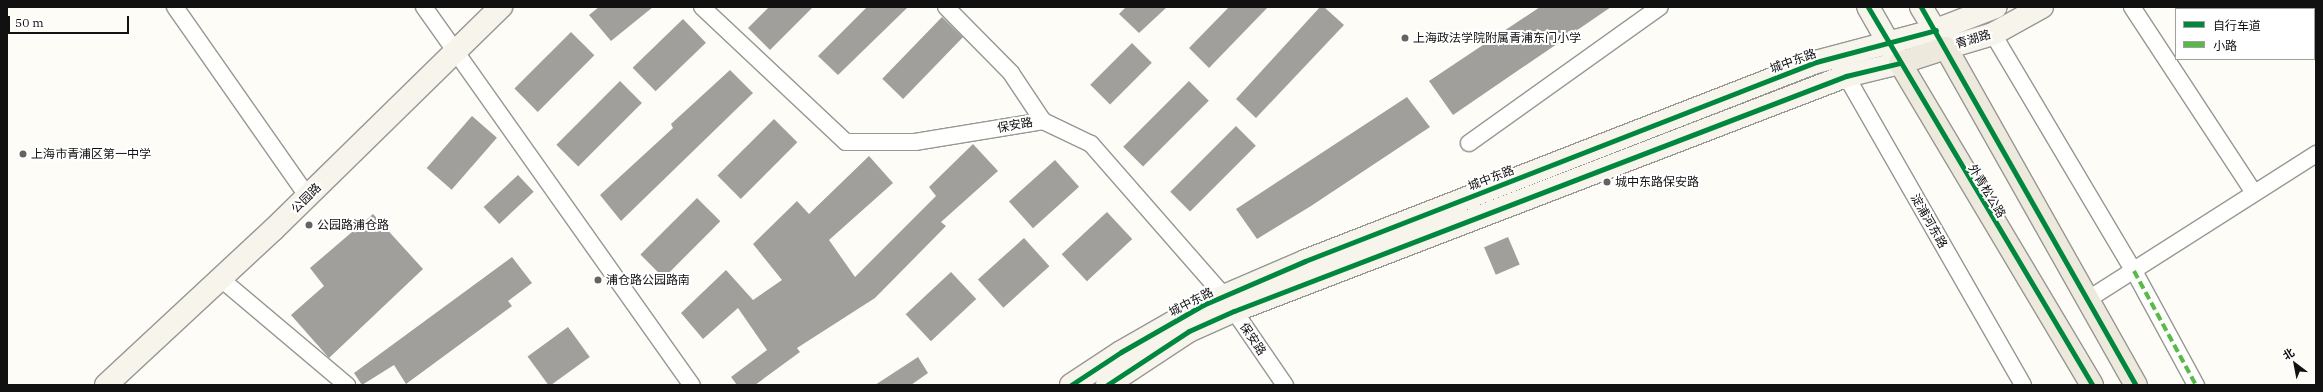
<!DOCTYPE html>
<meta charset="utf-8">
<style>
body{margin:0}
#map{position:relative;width:2323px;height:392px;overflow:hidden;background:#fdfcf7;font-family:"IBM Plex Serif","Noto Sans SC",serif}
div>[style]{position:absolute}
.building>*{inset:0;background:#a19f9c;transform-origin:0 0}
.roads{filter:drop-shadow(1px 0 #979795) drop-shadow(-1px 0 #979795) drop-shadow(0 1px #979795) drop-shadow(0 -1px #979795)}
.street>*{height:16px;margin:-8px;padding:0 8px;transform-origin:8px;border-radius:8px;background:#fffffe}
.secondary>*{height:22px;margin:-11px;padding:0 11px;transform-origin:11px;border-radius:11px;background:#f6f4eb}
.primary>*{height:22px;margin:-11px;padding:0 11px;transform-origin:11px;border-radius:11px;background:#ede9dc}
.quiet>*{height:4px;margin-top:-2px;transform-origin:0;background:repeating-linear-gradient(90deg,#58b947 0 8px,transparent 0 12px)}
.cycleway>*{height:5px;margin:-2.5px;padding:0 2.5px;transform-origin:2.5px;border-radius:2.5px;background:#00873e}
.dots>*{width:11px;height:11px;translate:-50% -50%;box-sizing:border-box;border:2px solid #fff;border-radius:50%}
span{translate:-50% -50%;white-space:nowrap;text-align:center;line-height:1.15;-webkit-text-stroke:4px #fff;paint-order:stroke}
.poi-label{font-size:12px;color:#111}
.left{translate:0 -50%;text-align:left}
.street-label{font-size:12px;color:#111}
.frame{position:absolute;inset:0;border:8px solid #111;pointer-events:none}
.legend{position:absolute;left:2175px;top:8px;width:140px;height:52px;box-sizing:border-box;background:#fff;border:1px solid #a0a0a0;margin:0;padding:5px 7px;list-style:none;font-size:12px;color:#111}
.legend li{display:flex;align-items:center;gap:8px;height:20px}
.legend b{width:20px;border:1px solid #a0a0a0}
.north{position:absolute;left:2275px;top:344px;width:40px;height:40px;-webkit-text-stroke:3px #fff;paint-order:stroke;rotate:328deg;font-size:11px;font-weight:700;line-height:16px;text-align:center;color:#111}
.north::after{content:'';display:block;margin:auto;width:14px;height:18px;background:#111;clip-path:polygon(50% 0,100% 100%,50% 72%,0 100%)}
.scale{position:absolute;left:8px;top:16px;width:121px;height:18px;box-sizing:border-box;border:2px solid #111;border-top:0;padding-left:5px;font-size:12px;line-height:14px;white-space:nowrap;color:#111;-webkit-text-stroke:3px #fff;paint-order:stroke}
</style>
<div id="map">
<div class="building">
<i style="clip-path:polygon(599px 7px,653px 7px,611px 41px,589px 15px)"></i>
<i style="clip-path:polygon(769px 7px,813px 7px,770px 50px,748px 28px)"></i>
<i style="clip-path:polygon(867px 7px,908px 7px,838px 75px,818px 56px)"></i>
<i style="clip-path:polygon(1126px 7px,1167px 7px,1139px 33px,1119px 14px)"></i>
<i style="clip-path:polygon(1229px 7px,1268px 7px,1209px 68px,1189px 48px)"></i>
<i style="clip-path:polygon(1320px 7px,1324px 7px,1344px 25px,1256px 118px,1236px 99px)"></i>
<i style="clip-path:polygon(1540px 7px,1611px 7px,1453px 115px,1429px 81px)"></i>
<i style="left:942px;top:17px;width:29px;height:86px;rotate:44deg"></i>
<i style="left:683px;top:19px;width:33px;height:70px;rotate:46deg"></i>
<i style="left:571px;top:32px;width:33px;height:80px;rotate:45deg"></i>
<i style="left:1132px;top:43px;width:28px;height:59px;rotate:45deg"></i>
<i style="clip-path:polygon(730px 70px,753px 93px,621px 221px,600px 195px,673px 128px,671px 124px)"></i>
<i style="left:620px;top:81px;width:31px;height:90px;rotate:45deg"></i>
<i style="left:1189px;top:81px;width:28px;height:93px;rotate:45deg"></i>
<i style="clip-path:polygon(1407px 97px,1430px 127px,1311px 206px,1257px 239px,1236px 209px)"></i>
<i style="left:472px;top:116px;width:33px;height:69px;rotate:41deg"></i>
<i style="left:774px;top:119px;width:33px;height:80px;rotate:45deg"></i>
<i style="left:1236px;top:126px;width:28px;height:93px;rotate:45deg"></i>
<i style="clip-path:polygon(973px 144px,998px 171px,941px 222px,946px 226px,875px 298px,797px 348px,800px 352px,755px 385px,737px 385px,731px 377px,767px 350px,738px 308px,703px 339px,681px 313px,726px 270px,753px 300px,782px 280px,753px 244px,797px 201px,809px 214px,869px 156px,893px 183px,829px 240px,855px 277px,936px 196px,929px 187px)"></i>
<i style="left:1055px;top:160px;width:36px;height:62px;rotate:48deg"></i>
<i style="left:518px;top:175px;width:23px;height:47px;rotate:47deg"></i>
<i style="left:697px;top:198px;width:33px;height:80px;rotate:45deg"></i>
<i style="left:1107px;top:212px;width:37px;height:62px;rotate:47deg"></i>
<i style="clip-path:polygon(373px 214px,423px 269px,329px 358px,291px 315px,324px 286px,310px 268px)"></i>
<i style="left:1508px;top:237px;width:30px;height:26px;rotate:67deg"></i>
<i style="left:1024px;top:238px;width:38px;height:62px;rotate:48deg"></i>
<i style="clip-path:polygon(512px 257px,532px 283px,508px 301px,512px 306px,406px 384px,394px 365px,362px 385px,354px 373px)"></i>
<i style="left:951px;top:272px;width:37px;height:62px;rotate:47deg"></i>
<i style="left:568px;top:327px;width:37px;height:50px;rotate:54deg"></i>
<i style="clip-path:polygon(918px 357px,928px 373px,911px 385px,875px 385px)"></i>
</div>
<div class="roads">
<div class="street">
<i style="left:175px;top:7px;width:232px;rotate:55deg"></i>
<i style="left:424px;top:7px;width:463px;rotate:54.7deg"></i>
<i style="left:702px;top:7px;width:197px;rotate:43.2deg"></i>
<i style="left:846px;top:142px;width:69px"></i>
<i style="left:915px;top:142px;width:130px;rotate:-9.3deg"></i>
<i style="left:1043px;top:121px;width:53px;rotate:25.6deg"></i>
<i style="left:1091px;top:144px;width:202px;rotate:48.8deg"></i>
<i style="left:1224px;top:296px;width:108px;rotate:55.6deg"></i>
<i style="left:946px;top:7px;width:93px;rotate:45.4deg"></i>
<i style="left:1011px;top:73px;width:58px;rotate:56.3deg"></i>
<i style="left:2132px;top:7px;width:222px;rotate:56.7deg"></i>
<i style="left:1993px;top:34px;width:276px;rotate:59.3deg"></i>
<i style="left:2134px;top:271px;width:130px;rotate:61.5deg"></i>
<i style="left:1841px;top:67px;width:366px;rotate:60.2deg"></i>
<i style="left:1469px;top:143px;width:234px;rotate:-35.5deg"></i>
<i style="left:221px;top:279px;width:165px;rotate:40.1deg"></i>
<i style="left:2087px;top:300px;width:272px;rotate:-32.5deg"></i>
</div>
<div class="secondary">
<i style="left:1921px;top:7px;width:48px;rotate:58.6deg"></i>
<i style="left:1946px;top:48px;width:49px;rotate:-16.6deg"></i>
<i style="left:1993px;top:34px;width:56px;rotate:-28.9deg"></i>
<i style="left:106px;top:385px;width:229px;rotate:-42.9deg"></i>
<i style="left:274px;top:229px;width:318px;rotate:-44.4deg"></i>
<i style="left:1071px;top:385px;width:60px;rotate:-33.4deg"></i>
<i style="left:1121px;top:352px;width:95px;rotate:-29.8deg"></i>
<i style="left:1203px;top:305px;width:111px;rotate:-23.3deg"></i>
<i style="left:1305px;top:261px;width:548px;rotate:-21.28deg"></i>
<i style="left:1816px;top:62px;width:124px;rotate:-14.9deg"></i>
<i style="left:1936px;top:30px;width:64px;rotate:-21deg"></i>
<i style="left:1107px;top:385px;width:98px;rotate:-33.4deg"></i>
<i style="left:1189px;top:331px;width:49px;rotate:-24deg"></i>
<i style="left:1234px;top:311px;width:656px;rotate:-21.01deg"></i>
<i style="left:1846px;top:76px;width:56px;rotate:-13.5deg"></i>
<i style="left:1900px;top:63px;width:64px;rotate:-119.7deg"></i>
</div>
<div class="primary">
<i style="left:2092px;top:385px;width:375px;rotate:-120.8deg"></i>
<i style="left:1900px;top:63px;width:48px;rotate:-18.1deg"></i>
<i style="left:1946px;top:48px;width:387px;rotate:60.6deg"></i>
</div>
</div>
<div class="quiet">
<i style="left:2134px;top:271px;width:130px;rotate:61.5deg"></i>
</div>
<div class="cycleway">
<i style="left:1868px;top:7px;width:439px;rotate:59.3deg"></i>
<i style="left:1921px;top:7px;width:435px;rotate:60.4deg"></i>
<i style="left:1071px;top:385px;width:60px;rotate:-33.4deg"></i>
<i style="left:1121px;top:352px;width:95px;rotate:-29.8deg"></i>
<i style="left:1203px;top:305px;width:111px;rotate:-23.3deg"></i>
<i style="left:1305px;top:261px;width:548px;rotate:-21.28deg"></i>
<i style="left:1816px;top:62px;width:124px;rotate:-14.9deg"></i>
<i style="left:1107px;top:385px;width:98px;rotate:-33.4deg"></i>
<i style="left:1189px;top:331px;width:49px;rotate:-24deg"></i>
<i style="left:1234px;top:311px;width:656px;rotate:-21.01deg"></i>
<i style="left:1846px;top:76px;width:56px;rotate:-13.5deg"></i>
</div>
<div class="dots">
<i style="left:1405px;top:38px;background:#646362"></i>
<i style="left:23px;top:154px;background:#646362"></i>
<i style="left:1607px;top:182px;background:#646362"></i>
<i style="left:309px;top:225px;background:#646362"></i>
<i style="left:598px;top:280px;background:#646362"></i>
</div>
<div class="poi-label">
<span class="left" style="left:1413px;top:38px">上海政法学院附属青浦东门小学</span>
<span class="left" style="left:31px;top:154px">上海市青浦区第一中学</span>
<span class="left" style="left:1615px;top:182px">城中东路保安路</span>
<span class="left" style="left:317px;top:225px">公园路浦仓路</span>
<span class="left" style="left:606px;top:280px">浦仓路公园路南</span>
</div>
<div class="street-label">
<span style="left:1973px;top:39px;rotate:-17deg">青湖路</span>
<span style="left:1793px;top:61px;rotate:-20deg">城中东路</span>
<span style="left:1015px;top:125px;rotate:-10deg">保安路</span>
<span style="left:1491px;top:178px;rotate:-21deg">城中东路</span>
<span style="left:1987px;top:191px;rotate:59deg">外青松公路</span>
<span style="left:306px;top:198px;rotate:-45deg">公园路</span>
<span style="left:1929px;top:221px;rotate:60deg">淀浦河东路</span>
<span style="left:1191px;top:302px;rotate:-27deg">城中东路</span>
<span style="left:1253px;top:339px;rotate:56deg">保安路</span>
</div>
<div class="frame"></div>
<ul class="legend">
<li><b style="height:5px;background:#00873e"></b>自行车道</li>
<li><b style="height:5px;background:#58b947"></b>小路</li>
</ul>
<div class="north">北</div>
<div class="scale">50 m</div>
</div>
